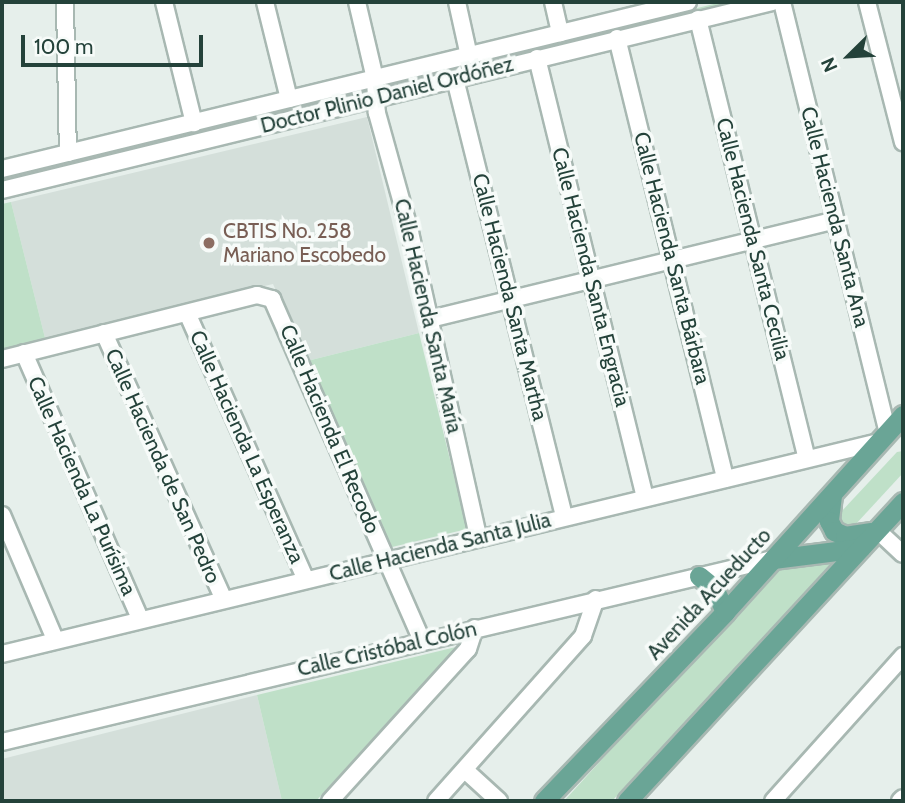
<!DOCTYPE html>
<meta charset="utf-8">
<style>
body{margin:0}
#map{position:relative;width:905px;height:803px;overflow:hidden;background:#e6efeb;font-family:Cabin,sans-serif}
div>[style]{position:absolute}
.built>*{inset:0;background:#d4dfda}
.green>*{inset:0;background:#bfe0c8}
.roads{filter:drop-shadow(2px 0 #a8b8b2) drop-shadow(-2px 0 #a8b8b2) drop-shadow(0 2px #a8b8b2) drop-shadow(0 -2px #a8b8b2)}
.minor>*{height:16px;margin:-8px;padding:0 8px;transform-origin:8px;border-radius:8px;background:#fff}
.major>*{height:19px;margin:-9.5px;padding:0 9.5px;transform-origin:9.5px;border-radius:9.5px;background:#6aa596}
.dots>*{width:19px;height:19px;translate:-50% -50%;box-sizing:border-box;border:4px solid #f7fbf9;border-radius:50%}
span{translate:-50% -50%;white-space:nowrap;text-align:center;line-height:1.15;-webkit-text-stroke:7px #f7fbf9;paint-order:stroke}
.street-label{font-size:21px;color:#24423a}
.education-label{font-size:21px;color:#785e54}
.left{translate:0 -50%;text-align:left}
.frame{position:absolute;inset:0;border:4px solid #24423a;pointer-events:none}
.north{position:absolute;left:814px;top:21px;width:70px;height:70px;-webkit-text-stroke:5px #f7fbf9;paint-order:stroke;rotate:246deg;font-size:19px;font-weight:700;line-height:28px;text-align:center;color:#24423a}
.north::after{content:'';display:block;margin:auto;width:24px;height:32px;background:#24423a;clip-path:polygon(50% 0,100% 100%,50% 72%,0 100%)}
.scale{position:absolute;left:21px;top:35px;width:182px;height:32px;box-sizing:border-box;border:4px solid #24423a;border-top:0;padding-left:9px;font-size:21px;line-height:24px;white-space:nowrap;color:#24423a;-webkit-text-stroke:5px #f7fbf9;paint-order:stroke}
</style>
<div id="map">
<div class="built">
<i style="clip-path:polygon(367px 117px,419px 333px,307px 361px,273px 284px,45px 338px,11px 202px)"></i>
<i style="clip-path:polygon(257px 695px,282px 801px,2px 801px,2px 759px)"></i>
</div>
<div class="green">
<i style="clip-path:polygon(722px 2px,753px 2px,384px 91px,381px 85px)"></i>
<i style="clip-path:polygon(11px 202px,45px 338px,2px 349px,2px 204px)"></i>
<i style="clip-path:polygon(419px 333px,467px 529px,388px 548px,307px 361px)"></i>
<i style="clip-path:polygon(903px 451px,903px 473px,855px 525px,843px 529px,837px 519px,840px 513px,897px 452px)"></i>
<i style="clip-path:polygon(828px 559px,831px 568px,612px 801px,564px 801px,781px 563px)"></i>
<i style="clip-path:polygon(456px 647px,316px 801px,282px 801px,257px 695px)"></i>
</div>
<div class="roads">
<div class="minor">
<i style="left:65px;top:2px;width:151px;rotate:88.9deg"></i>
<i style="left:164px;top:2px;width:125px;rotate:76.1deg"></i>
<i style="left:265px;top:2px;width:100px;rotate:76.1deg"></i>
<i style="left:357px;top:2px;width:79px;rotate:76.8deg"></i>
<i style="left:375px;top:79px;width:34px;rotate:87deg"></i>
<i style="left:377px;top:113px;width:123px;rotate:74.5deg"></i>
<i style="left:410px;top:232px;width:312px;rotate:77.4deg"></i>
<i style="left:457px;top:2px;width:55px;rotate:77.5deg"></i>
<i style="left:553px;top:2px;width:32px;rotate:77deg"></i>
<i style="left:782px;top:2px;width:444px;rotate:76.2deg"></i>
<i style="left:867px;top:2px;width:145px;rotate:75.6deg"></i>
<i style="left:698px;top:19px;width:453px;rotate:76.1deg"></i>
<i style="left:617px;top:38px;width:454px;rotate:76.2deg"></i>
<i style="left:537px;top:58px;width:452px;rotate:76.2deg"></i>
<i style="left:455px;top:79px;width:451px;rotate:76deg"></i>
<i style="left:2px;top:169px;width:706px;rotate:-13.68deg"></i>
<i style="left:2px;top:190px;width:793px;rotate:-13.72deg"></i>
<i style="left:188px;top:315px;width:290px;rotate:66deg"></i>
<i style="left:430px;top:319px;width:417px;rotate:-13.7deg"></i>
<i style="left:104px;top:333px;width:290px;rotate:65.8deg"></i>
<i style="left:24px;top:353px;width:289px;rotate:66.4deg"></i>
<i style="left:2px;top:359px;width:263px;rotate:-14.1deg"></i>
<i style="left:257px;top:295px;width:16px;rotate:15deg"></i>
<i style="left:272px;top:299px;width:373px;rotate:66.3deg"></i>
<i style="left:2px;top:515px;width:135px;rotate:66.9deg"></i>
<i style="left:877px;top:530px;width:35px;rotate:43deg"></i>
<i style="left:2px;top:654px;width:902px;rotate:-13.59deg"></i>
<i style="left:2px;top:742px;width:792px;rotate:-13.35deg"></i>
<i style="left:465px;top:770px;width:46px;rotate:42.4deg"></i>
<i style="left:330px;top:801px;width:205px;rotate:-47.8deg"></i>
<i style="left:468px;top:649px;width:22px;rotate:-72deg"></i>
<i style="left:436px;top:801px;width:221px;rotate:-48.3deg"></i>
<i style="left:583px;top:636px;width:39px;rotate:-71deg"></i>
<i style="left:773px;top:801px;width:195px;rotate:-48.1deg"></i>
<i style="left:900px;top:801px;width:4px;rotate:-45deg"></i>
</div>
<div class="major">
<i style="left:832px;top:495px;width:26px;rotate:97deg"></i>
<i style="left:829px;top:521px;width:11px;rotate:63deg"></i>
<i style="left:834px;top:531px;width:12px;rotate:24deg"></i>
<i style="left:845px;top:536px;width:25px;rotate:-9deg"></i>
<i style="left:773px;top:559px;width:88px;rotate:-7.2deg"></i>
<i style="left:699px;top:576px;width:19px;rotate:39deg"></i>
<i style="left:714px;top:588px;width:26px;rotate:65deg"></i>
<i style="left:544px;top:801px;width:262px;rotate:-46.2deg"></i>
<i style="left:725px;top:612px;width:266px;rotate:-47.9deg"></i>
<i style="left:627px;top:801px;width:407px;rotate:-47.3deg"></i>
</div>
</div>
<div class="dots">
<i style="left:209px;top:243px;background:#8d6e63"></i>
</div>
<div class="street-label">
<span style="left:387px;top:95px;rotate:-14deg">Doctor Plinio Daniel Ordóñez</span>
<span style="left:835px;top:217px;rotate:76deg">Calle Hacienda Santa Ana</span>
<span style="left:753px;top:239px;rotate:76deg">Calle Hacienda Santa Cecilia</span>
<span style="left:672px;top:258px;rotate:76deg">Calle Hacienda Santa Bárbara</span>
<span style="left:591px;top:277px;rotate:76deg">Calle Hacienda Santa Engracia</span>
<span style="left:510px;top:297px;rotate:76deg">Calle Hacienda Santa Martha</span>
<span style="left:428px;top:316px;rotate:77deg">Calle Hacienda Santa María</span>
<span style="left:330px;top:429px;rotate:67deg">Calle Hacienda El Recodo</span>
<span style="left:247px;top:447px;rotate:66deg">Calle Hacienda La Esperanza</span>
<span style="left:163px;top:466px;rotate:66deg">Calle Hacienda de San Pedro</span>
<span style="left:82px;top:486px;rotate:66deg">Calle Hacienda La Purísima</span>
<span style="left:440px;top:547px;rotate:-14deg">Calle Hacienda Santa Julia</span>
<span style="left:709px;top:594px;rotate:-47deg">Avenida Acueducto</span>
<span style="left:387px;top:649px;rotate:-13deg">Calle Cristóbal Colón</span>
</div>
<div class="education-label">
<span class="left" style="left:223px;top:243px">CBTIS No. 258<br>Mariano Escobedo</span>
</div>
<div class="frame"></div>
<div class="north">N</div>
<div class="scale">100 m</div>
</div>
